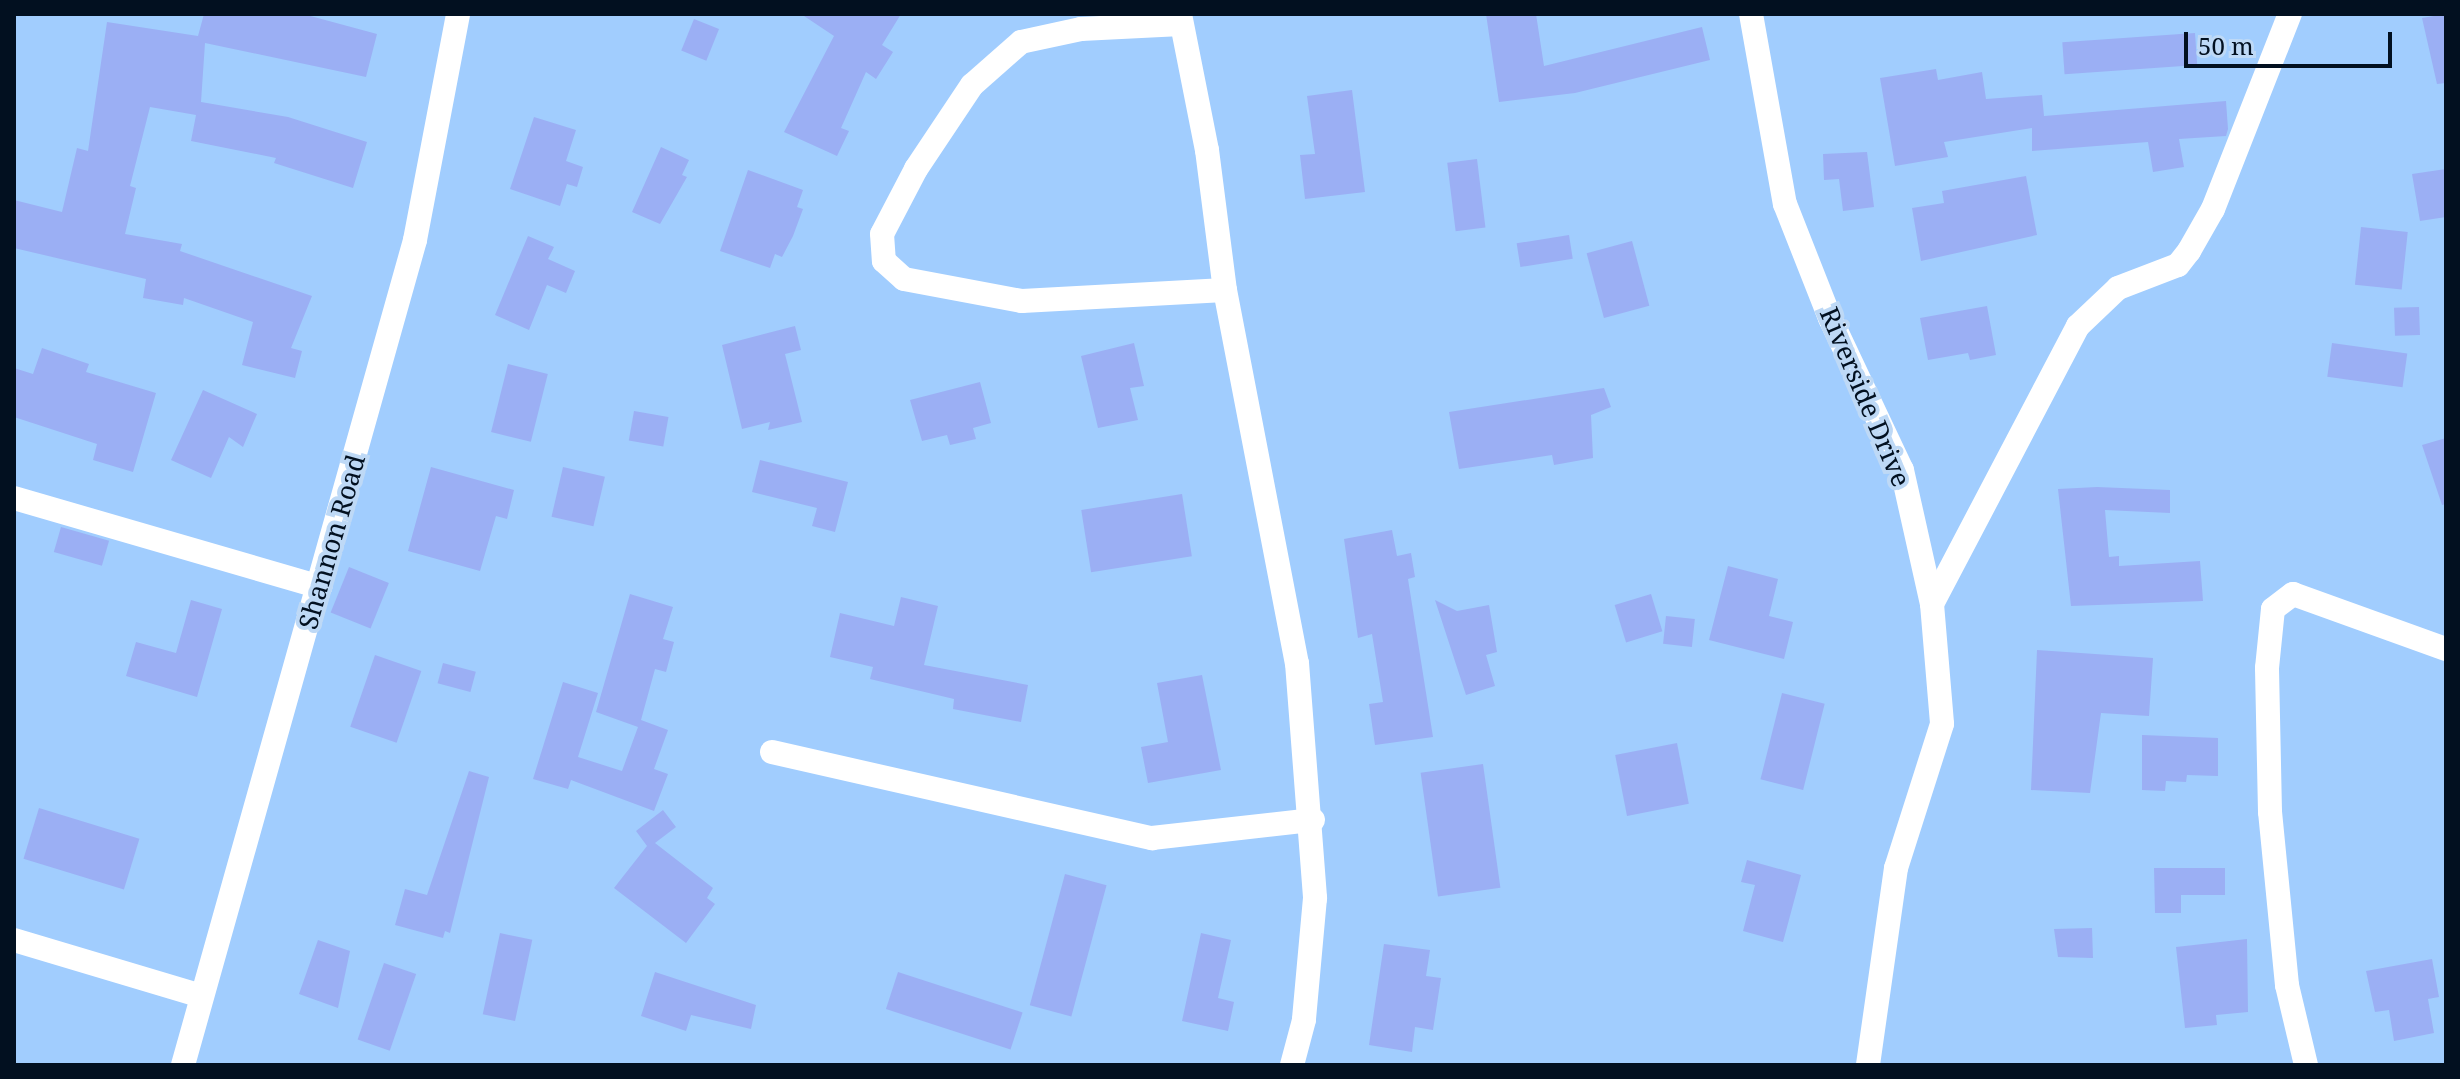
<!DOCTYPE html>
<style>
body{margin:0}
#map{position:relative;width:2460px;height:1079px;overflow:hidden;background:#a1cdfe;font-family:"Noto Serif",serif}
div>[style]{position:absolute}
.building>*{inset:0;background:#9baff4;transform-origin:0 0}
.street>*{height:24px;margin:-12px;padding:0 12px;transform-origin:12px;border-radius:12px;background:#fff}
span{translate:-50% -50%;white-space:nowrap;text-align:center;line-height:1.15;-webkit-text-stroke:8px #bed9f6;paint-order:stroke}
.street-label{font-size:26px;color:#021020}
.frame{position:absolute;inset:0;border:16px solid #021020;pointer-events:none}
.scale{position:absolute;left:2184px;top:32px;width:208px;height:36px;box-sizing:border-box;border:4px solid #021020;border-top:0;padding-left:10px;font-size:24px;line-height:28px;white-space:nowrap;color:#021020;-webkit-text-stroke:6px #bed9f6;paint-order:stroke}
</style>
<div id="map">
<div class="building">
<i style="clip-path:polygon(204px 14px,303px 14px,377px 34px,366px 77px,205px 43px,201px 102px,288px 117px,367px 142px,353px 188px,274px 163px,276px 158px,191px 141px,196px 115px,150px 107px,130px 186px,136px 188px,125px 234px,182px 244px,180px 251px,312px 296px,291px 348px,302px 351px,295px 378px,242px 365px,253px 322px,184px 298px,183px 305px,143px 298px,146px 279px,14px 248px,14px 200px,62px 212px,77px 148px,88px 151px,107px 22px,198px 36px)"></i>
<i style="clip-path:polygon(801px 14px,901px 14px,882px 45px,893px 52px,876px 79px,866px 72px,841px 128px,849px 131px,837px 156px,784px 132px,834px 36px)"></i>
<i style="clip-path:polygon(1486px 14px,1536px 14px,1544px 66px,1702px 27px,1710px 60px,1575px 93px,1499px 102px)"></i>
<i style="clip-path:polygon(2446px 14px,2446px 83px,2437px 84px,2422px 18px)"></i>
<i style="left:694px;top:19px;width:27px;height:34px;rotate:22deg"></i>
<i style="left:2195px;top:33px;width:32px;height:133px;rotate:86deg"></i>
<i style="clip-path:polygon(1936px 69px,1938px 80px,1982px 72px,1986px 99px,2042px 95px,2044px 116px,2226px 101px,2228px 129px,2226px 136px,2179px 139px,2184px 167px,2153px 172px,2148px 142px,2032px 151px,2032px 128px,1944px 142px,1948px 157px,1895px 166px,1880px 78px)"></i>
<i style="clip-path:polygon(1352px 90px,1365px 192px,1305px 199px,1300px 155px,1315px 154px,1307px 96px)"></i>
<i style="clip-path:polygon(534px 117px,576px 130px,566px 161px,583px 167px,577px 187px,567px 184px,560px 206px,510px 189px)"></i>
<i style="clip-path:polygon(661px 147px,689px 160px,682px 175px,687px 177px,660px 224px,632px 212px)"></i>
<i style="clip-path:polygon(1867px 152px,1874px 207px,1843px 211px,1839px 179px,1824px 180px,1823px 154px)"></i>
<i style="left:1477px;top:159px;width:69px;height:30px;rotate:83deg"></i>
<i style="clip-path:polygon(2446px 169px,2446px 217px,2420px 221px,2412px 174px)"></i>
<i style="clip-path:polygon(748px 170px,803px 190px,797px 207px,803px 209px,793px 236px,782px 257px,775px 254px,770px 268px,720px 251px)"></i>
<i style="clip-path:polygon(2026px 176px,2037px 235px,1921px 261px,1912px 208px,1944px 203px,1942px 191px)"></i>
<i style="left:2361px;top:227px;width:47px;height:58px;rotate:6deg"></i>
<i style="left:1569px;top:235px;width:24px;height:53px;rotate:81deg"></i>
<i style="clip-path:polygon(528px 236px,554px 247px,548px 259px,575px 271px,566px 293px,547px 285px,529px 330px,495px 315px)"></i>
<i style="left:1632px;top:241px;width:67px;height:47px;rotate:75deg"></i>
<i style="clip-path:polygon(1987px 306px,1996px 355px,1970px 360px,1968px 353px,1928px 360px,1920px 318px)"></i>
<i style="left:2419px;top:307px;width:28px;height:25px;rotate:88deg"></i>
<i style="clip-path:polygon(795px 326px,801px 350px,785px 354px,802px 422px,768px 430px,770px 422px,742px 429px,722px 345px)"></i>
<i style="clip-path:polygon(1134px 343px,1144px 386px,1130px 388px,1138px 420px,1098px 428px,1081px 356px)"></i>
<i style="left:2332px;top:343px;width:76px;height:34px;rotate:8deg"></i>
<i style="clip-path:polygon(42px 348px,89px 364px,86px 372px,156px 393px,133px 472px,93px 460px,97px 444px,14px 417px,14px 368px,33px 374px)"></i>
<i style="left:508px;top:364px;width:41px;height:70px;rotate:14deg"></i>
<i style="clip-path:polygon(980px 382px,991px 423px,973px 428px,976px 439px,950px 445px,947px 435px,922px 441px,910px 400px)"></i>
<i style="clip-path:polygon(1604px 388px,1611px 407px,1591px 415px,1593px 458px,1554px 465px,1552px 455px,1459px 469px,1449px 412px)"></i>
<i style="clip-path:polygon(203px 390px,257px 414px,243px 447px,229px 437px,211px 478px,171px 460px)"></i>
<i style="left:634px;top:411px;width:35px;height:30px;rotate:10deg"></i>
<i style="clip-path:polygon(2446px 438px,2446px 504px,2442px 505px,2422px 445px)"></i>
<i style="clip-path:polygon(760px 460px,848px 482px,835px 532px,812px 526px,817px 508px,752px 492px)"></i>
<i style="clip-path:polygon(431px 467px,514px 490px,507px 519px,496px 516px,480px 571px,408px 551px)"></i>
<i style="left:563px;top:467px;width:43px;height:51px;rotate:13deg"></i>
<i style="clip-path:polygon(2097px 487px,2170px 490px,2170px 513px,2105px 510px,2109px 557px,2119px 556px,2119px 566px,2200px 561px,2203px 601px,2071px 606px,2058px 489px)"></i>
<i style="left:1182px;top:494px;width:63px;height:102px;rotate:81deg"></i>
<i style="left:61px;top:527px;width:50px;height:26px;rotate:16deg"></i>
<i style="clip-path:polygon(1392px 530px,1397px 556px,1411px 553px,1415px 577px,1408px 579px,1433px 737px,1375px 745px,1369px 704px,1383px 702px,1372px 634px,1358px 638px,1344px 539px)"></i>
<i style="clip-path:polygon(1728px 566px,1778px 579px,1769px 616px,1793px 622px,1784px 659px,1709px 640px)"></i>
<i style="left:349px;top:567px;width:43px;height:49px;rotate:22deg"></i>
<i style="clip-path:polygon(630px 594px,673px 607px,663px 639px,674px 642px,666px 672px,655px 669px,641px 720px,668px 730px,654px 769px,668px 774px,654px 811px,571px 780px,568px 789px,533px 779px,563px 682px,598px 693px,578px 757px,622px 771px,638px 727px,596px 712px)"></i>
<i style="left:1651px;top:594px;width:39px;height:38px;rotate:73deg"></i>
<i style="clip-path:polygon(901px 597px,938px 606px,924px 665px,1028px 685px,1021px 722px,953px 709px,954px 699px,870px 679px,873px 667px,830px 657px,840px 613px,894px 626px)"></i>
<i style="clip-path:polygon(191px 600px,222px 609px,197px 697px,126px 676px,136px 642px,176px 653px)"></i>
<i style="clip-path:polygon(1435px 600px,1457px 611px,1489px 605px,1497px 652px,1486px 655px,1495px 686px,1466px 695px)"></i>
<i style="left:1666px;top:616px;width:29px;height:28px;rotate:6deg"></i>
<i style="clip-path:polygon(2037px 650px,2153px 658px,2149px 716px,2101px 713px,2090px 793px,2031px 790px)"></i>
<i style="left:375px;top:655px;width:49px;height:76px;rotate:19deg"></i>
<i style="left:443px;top:663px;width:34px;height:21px;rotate:15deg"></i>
<i style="clip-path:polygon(1202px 675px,1221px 770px,1148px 783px,1141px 747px,1168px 742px,1157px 683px)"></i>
<i style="left:1782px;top:693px;width:44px;height:89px;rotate:14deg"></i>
<i style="clip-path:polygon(2142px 735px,2218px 738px,2218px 776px,2187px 775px,2186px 782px,2166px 781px,2165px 791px,2142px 790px)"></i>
<i style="left:1677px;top:743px;width:62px;height:63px;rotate:79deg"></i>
<i style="left:1483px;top:764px;width:125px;height:63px;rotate:82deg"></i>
<i style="clip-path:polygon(469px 771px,489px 777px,450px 933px,445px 931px,443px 938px,395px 925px,405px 889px,427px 895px)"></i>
<i style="left:39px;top:808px;width:105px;height:53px;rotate:17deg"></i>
<i style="clip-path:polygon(663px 810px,676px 827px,655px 843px,713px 888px,707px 898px,715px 904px,686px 943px,614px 888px,647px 846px,636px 831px)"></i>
<i style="clip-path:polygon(1747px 860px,1801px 875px,1783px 942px,1743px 931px,1755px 885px,1741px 882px)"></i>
<i style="clip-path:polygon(2154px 868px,2225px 868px,2225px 895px,2181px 895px,2181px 913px,2155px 913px)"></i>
<i style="left:1065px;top:874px;width:43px;height:136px;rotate:15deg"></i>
<i style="clip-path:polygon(2092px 928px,2093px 958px,2058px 957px,2054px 929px)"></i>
<i style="left:500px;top:933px;width:33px;height:83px;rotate:12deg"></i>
<i style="clip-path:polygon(1201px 933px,1231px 940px,1218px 998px,1234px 1002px,1228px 1031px,1182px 1021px)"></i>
<i style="clip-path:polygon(2247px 939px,2248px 1012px,2216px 1015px,2217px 1025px,2185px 1028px,2176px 947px)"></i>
<i style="clip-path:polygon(318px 940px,350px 951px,338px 1008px,299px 994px)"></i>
<i style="clip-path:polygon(1384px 944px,1430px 950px,1426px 976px,1441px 978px,1433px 1030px,1415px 1027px,1412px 1052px,1369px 1045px)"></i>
<i style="clip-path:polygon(2432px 959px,2439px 997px,2428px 999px,2434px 1033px,2394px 1041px,2389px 1010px,2375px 1012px,2366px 971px)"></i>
<i style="left:384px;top:963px;width:34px;height:81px;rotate:19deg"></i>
<i style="clip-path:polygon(655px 972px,756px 1005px,751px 1029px,691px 1015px,686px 1031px,641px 1016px)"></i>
<i style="left:898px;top:972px;width:131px;height:39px;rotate:18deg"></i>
</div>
<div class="street">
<i style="left:1180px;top:14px;width:139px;rotate:78.8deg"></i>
<i style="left:1207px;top:150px;width:141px;rotate:82.7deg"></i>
<i style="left:1225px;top:290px;width:380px;rotate:79.1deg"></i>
<i style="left:1297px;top:663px;width:236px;rotate:85.6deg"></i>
<i style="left:1315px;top:898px;width:122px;rotate:95.2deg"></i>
<i style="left:1304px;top:1020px;width:47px;rotate:104.9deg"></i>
<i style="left:1751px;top:14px;width:193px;rotate:79.9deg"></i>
<i style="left:1785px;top:204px;width:123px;rotate:68.5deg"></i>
<i style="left:1830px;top:318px;width:168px;rotate:64.7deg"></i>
<i style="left:1902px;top:470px;width:137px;rotate:77.4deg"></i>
<i style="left:1932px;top:604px;width:120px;rotate:85.2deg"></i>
<i style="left:1942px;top:724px;width:151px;rotate:107.7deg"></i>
<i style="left:1896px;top:868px;width:199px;rotate:98.1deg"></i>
<i style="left:1181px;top:24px;width:100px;rotate:177.1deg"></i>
<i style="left:1081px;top:29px;width:61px;rotate:167.8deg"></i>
<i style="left:1021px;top:42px;width:65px;rotate:138.7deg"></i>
<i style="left:972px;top:85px;width:101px;rotate:123.7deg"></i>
<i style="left:916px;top:169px;width:73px;rotate:117.6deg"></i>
<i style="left:882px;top:234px;width:27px;rotate:86deg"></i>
<i style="left:884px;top:261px;width:27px;rotate:42deg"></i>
<i style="left:904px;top:279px;width:120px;rotate:10.6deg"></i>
<i style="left:1022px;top:301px;width:203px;rotate:-3.1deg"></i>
<i style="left:14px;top:498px;width:319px;rotate:16.2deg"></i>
<i style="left:1932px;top:604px;width:314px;rotate:-62.3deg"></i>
<i style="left:2078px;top:326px;width:55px;rotate:-43.5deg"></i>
<i style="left:2118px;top:288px;width:64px;rotate:-21deg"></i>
<i style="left:2178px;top:265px;width:18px;rotate:-52deg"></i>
<i style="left:2189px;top:251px;width:48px;rotate:-60.3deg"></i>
<i style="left:2213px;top:209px;width:210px;rotate:-68.5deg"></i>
<i style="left:772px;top:752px;width:390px;rotate:12.8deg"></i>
<i style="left:1152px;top:838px;width:162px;rotate:-6.4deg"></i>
<i style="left:14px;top:940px;width:193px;rotate:16.6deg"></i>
<i style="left:183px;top:1065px;width:857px;rotate:-74.29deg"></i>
<i style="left:415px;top:240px;width:230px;rotate:-79.2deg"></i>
<i style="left:2306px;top:1065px;width:82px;rotate:-103.4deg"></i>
<i style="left:2287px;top:985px;width:174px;rotate:-95.6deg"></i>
<i style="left:2270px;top:812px;width:144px;rotate:-91.2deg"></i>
<i style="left:2267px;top:668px;width:59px;rotate:-84.2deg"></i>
<i style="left:2273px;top:609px;width:25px;rotate:-37deg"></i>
<i style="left:2293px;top:594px;width:163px;rotate:19.8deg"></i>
</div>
<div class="street-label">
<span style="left:1865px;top:397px;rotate:67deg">Riverside Drive</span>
<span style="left:332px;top:542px;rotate:-74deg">Shannon Road</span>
</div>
<div class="frame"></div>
<div class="scale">50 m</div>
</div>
